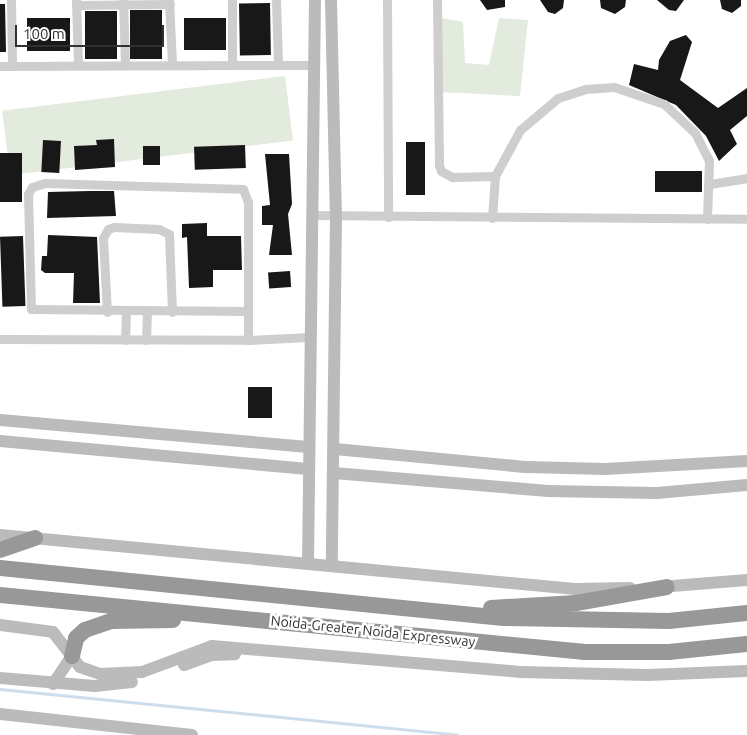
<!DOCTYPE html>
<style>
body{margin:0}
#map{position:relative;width:747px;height:735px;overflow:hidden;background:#fff;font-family:Ubuntu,sans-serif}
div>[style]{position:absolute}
.green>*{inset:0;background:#e3eade;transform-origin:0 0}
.stream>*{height:3px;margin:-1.5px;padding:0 1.5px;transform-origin:1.5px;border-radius:1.5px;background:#ceddeb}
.building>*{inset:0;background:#181818;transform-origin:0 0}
.street>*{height:9px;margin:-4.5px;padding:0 4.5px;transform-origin:4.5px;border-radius:4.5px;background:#cecece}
.secondary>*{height:12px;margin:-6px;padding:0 6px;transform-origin:6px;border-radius:6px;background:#bbb}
.highway>*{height:16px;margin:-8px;padding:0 8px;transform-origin:8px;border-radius:8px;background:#989898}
span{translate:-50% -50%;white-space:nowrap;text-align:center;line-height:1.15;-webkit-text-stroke:5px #fff;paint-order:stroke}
.street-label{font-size:14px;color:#313131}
.scale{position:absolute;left:15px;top:25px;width:149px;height:22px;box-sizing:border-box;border:2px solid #313131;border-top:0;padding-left:6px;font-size:15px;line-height:18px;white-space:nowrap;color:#313131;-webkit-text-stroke:4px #fff;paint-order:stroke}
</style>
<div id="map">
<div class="green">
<i style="clip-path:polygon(437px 17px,463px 22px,465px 63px,489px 65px,499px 18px,528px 20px,520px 96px,438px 92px)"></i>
<i style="left:285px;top:76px;width:65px;height:285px;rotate:83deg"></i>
</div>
<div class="stream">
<i style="left:0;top:689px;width:460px;rotate:5.7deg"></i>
</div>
<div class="building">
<i style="clip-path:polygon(480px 0,505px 0,505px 7px,487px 10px)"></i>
<i style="clip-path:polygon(540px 0,564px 0,563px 8px,555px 14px,548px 12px)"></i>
<i style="clip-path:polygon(600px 0,626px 0,625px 7px,615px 14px,601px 8px)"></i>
<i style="clip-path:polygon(657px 0,684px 0,676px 11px,669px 10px)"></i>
<i style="clip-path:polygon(720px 0,741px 0,741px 6px,732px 13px,722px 9px)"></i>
<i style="left:270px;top:3px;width:52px;height:31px;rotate:89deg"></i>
<i style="clip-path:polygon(0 4px,5px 4px,6px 52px,0 52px)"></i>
<i style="left:162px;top:10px;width:49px;height:32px;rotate:90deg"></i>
<i style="left:85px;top:11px;width:32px;height:48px"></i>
<i style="left:27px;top:18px;width:43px;height:33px"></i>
<i style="left:184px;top:18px;width:42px;height:32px"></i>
<i style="clip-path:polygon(686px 35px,692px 42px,680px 80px,718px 108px,747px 88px,747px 116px,730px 130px,737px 144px,719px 161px,706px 136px,676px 105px,629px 85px,634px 64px,658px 70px,659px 60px,670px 41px)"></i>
<i style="clip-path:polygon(114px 139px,115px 167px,75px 170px,74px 146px,97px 145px,96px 140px)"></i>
<i style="left:43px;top:140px;width:18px;height:32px;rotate:3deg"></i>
<i style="left:425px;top:142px;width:53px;height:19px;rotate:90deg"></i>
<i style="left:245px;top:145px;width:23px;height:51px;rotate:88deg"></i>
<i style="left:160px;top:146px;width:19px;height:17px;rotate:90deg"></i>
<i style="left:22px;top:153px;width:49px;height:22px;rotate:90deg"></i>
<i style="clip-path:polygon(265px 154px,289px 154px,292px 204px,288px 214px,292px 255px,269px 255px,273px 225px,262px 225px,262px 206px,270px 205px)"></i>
<i style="left:702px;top:171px;width:21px;height:47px;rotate:90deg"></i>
<i style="clip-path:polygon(90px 191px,114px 191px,116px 216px,47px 218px,48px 192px)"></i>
<i style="clip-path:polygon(207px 223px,207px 236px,241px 236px,242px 270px,213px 270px,213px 287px,189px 288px,187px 237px,182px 238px,182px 224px)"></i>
<i style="clip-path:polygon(48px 235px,97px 237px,100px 303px,73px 303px,74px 273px,45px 273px,41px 270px,42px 256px,47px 256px)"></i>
<i style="left:23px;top:236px;width:70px;height:23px;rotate:88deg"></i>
<i style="left:290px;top:271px;width:16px;height:22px;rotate:86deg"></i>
<i style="left:248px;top:387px;width:24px;height:31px"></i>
</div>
<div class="street">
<i style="left:11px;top:0;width:66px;rotate:89.1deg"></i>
<i style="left:76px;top:0;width:65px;rotate:88.2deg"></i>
<i style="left:123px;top:0;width:64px;rotate:88.2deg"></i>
<i style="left:169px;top:0;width:64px;rotate:87.3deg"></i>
<i style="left:232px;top:0;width:64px;rotate:90deg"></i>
<i style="left:276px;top:0;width:64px;rotate:88.2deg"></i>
<i style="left:387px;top:0;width:217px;rotate:89.7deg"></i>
<i style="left:437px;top:0;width:165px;rotate:89.3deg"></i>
<i style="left:439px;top:165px;width:6px;rotate:72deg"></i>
<i style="left:441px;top:171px;width:13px;rotate:29deg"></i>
<i style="left:452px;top:177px;width:43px;rotate:-1.3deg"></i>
<i style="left:76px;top:5px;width:94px;rotate:-0.6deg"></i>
<i style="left:0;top:66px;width:315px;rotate:-0.2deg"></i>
<i style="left:710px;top:184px;width:37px;rotate:-9deg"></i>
<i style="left:311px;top:215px;width:436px;rotate:0.5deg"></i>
<i style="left:492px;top:218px;width:42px;rotate:-85.9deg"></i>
<i style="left:495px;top:176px;width:52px;rotate:-61.5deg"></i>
<i style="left:520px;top:130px;width:50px;rotate:-40.1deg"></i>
<i style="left:558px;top:98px;width:28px;rotate:-18deg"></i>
<i style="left:585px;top:89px;width:29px;rotate:-4deg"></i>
<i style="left:614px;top:87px;width:53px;rotate:18.8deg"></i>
<i style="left:664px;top:104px;width:42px;rotate:43.1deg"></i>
<i style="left:695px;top:133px;width:31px;rotate:63deg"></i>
<i style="left:709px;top:161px;width:58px;rotate:92deg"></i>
<i style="left:247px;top:311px;width:216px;rotate:-179.5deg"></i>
<i style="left:31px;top:309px;width:115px;rotate:-91.5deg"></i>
<i style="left:28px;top:194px;width:8px;rotate:-60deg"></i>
<i style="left:32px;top:187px;width:14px;rotate:-17deg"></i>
<i style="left:45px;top:183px;width:198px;rotate:1.7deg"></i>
<i style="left:243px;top:189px;width:14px;rotate:69deg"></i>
<i style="left:248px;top:202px;width:138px;rotate:90deg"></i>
<i style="left:107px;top:312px;width:74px;rotate:-93.1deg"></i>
<i style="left:103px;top:238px;width:10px;rotate:-61deg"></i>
<i style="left:108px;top:229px;width:6px;rotate:-18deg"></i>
<i style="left:114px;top:227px;width:45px;rotate:2.5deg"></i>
<i style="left:159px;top:229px;width:11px;rotate:27deg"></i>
<i style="left:169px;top:234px;width:78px;rotate:87.8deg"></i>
<i style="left:0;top:339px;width:248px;rotate:0.2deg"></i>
<i style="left:248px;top:340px;width:61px;rotate:-2.8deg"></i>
<i style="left:125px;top:340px;width:28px;rotate:-88deg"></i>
<i style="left:146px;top:340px;width:28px;rotate:-88deg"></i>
</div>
<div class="secondary">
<i style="left:331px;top:0;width:216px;rotate:88.7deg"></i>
<i style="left:336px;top:216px;width:348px;rotate:90.7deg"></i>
<i style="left:0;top:420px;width:309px;rotate:5deg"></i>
<i style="left:0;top:441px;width:309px;rotate:5.2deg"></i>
<i style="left:335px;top:449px;width:193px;rotate:5.4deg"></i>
<i style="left:527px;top:467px;width:78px;rotate:1.5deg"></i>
<i style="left:605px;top:469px;width:142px;rotate:-3.2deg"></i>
<i style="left:334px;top:473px;width:215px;rotate:4.8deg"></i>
<i style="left:548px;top:491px;width:109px;rotate:1.1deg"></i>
<i style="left:657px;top:493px;width:90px;rotate:-5.1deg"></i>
<i style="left:0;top:535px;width:578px;rotate:5.37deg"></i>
<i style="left:575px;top:589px;width:55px;rotate:-1deg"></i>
<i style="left:308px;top:563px;width:563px;rotate:-89.29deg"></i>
<i style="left:660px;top:587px;width:87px;rotate:-4.6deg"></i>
<i style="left:0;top:625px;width:53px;rotate:7.5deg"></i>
<i style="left:53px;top:632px;width:44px;rotate:52.4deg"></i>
<i style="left:80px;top:667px;width:21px;rotate:19deg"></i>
<i style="left:100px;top:674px;width:42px;rotate:-2.7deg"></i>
<i style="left:142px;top:672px;width:75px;rotate:-20.4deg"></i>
<i style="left:212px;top:646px;width:309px;rotate:4.8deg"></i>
<i style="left:520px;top:672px;width:128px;rotate:1.3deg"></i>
<i style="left:648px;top:675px;width:99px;rotate:-2.3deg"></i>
<i style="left:184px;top:665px;width:29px;rotate:-20deg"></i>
<i style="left:211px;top:655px;width:24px;rotate:-2deg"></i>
<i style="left:0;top:678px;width:95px;rotate:4.8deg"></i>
<i style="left:95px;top:686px;width:37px;rotate:-6deg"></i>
<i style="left:53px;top:684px;width:34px;rotate:-56deg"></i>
<i style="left:0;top:714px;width:193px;rotate:6.2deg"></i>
</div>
<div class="highway">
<i style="left:0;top:550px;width:37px;rotate:-19deg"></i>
<i style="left:0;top:568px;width:506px;rotate:5.67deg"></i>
<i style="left:504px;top:618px;width:165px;rotate:1deg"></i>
<i style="left:669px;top:621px;width:78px;rotate:-5.9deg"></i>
<i style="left:0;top:595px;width:588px;rotate:5.57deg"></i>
<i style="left:585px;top:652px;width:84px"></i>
<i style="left:669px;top:652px;width:78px;rotate:-5.9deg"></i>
<i style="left:491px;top:608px;width:85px;rotate:-3.4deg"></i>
<i style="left:576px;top:603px;width:92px;rotate:-10deg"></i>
<i style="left:72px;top:656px;width:18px;rotate:-77deg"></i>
<i style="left:76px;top:638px;width:12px;rotate:-42deg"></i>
<i style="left:85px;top:630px;width:28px;rotate:-19deg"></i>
<i style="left:111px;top:621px;width:62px;rotate:-0.9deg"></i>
</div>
<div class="street-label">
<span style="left:373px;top:631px;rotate:6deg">Noida-Greater Noida Expressway</span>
</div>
<div class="scale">100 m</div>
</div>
